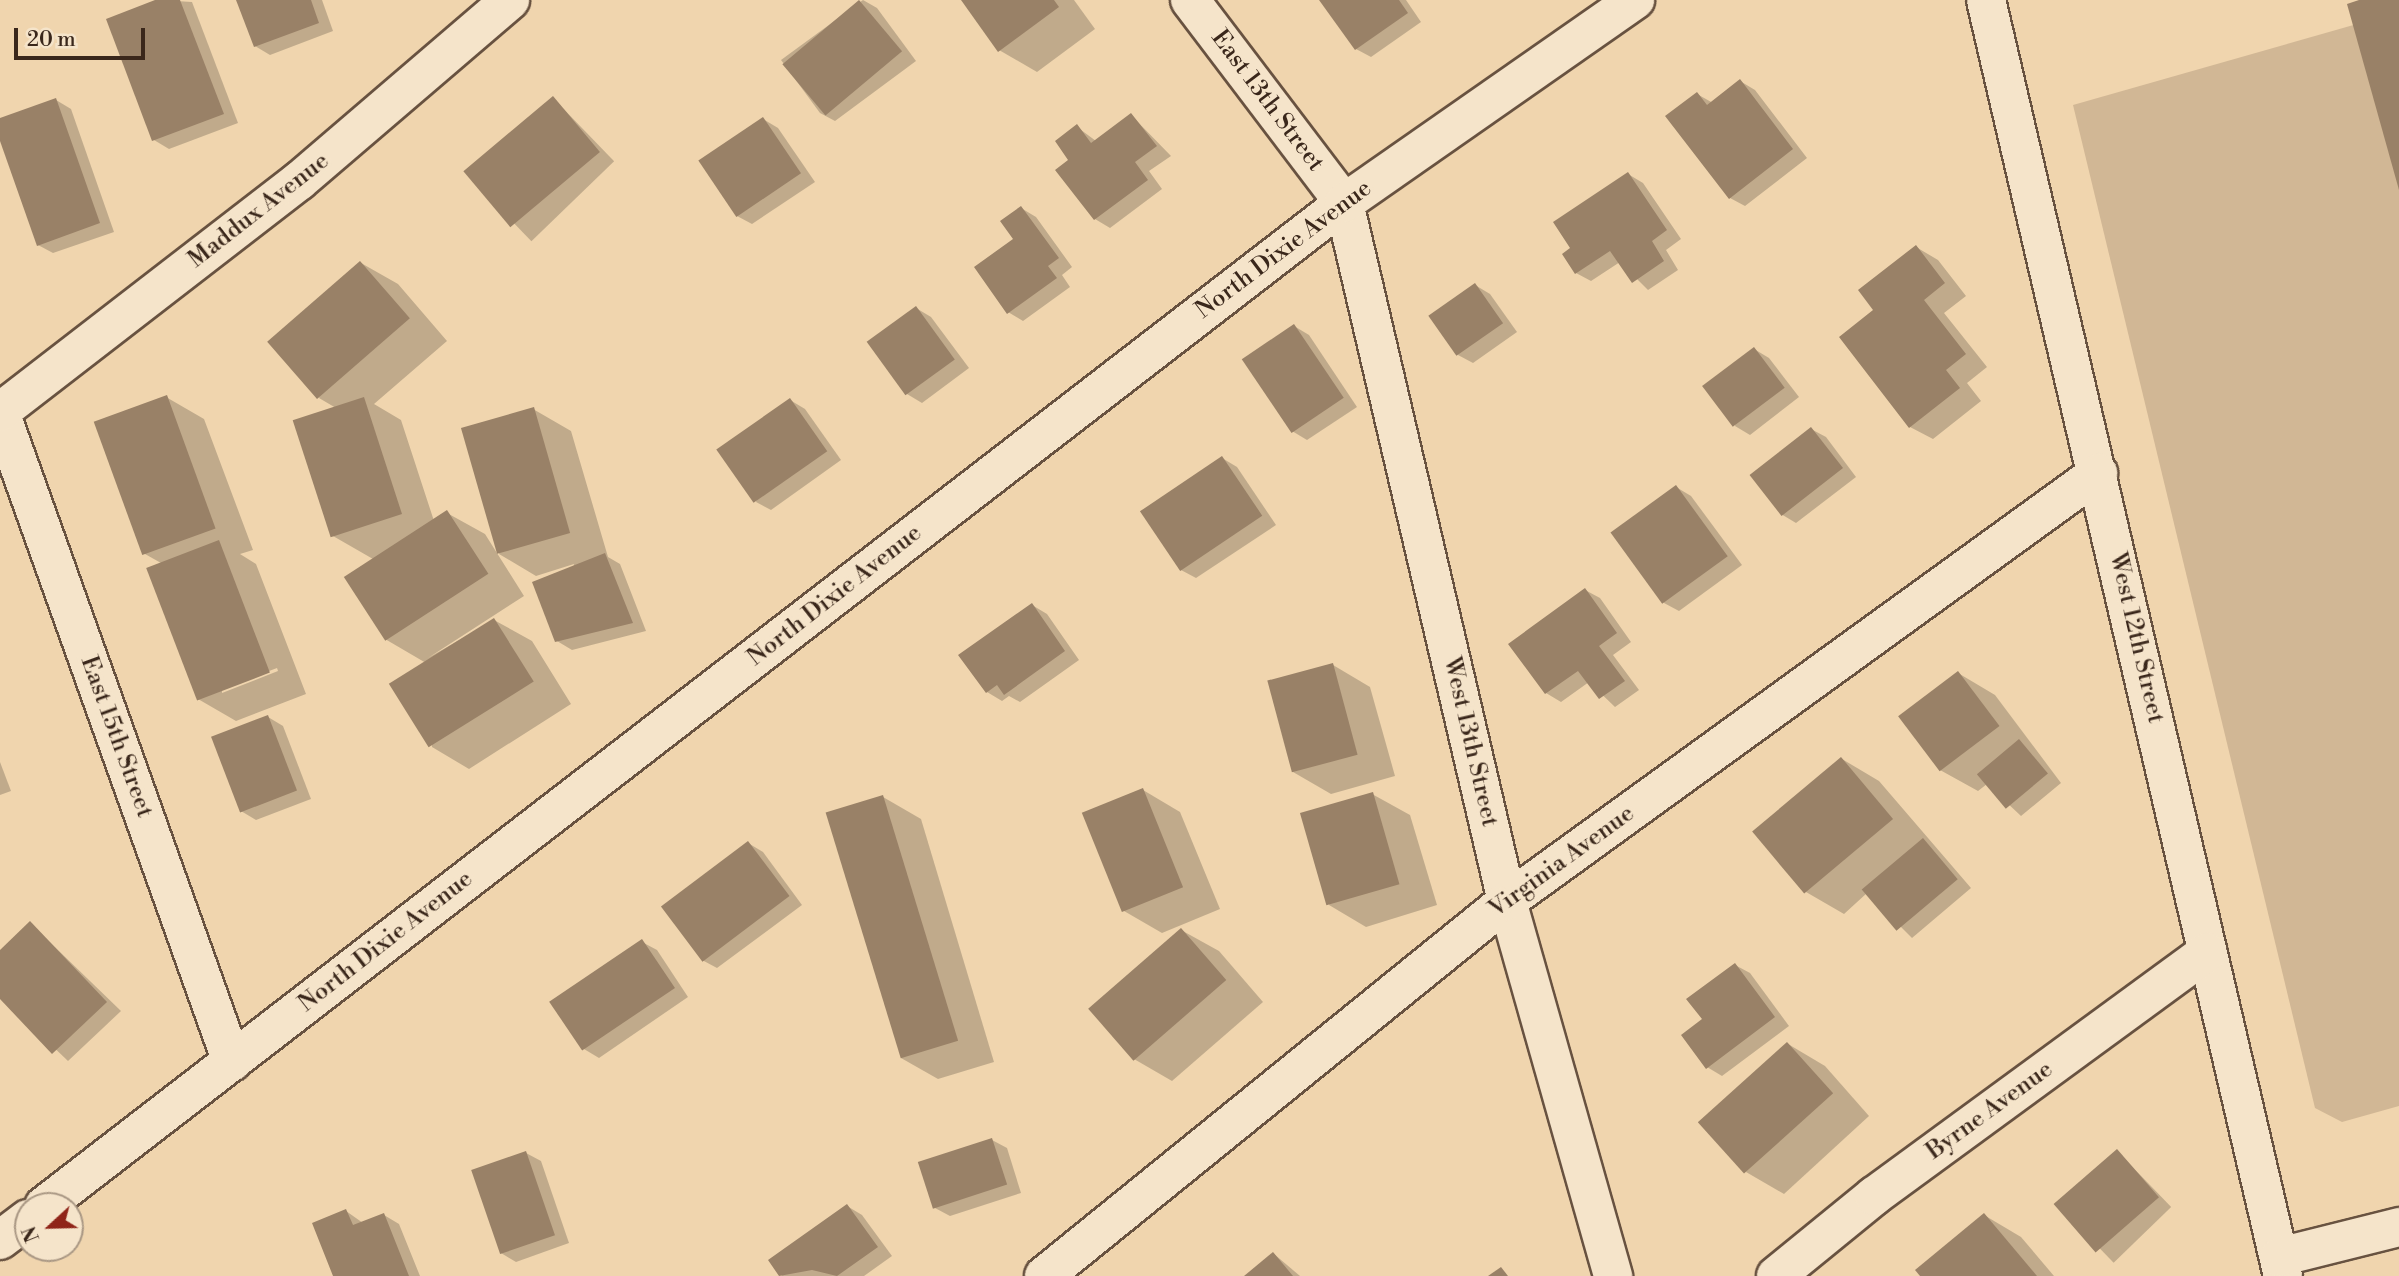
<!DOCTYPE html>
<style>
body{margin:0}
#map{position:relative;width:2399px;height:1276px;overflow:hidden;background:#f0d5ae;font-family:"Libre Bodoni",serif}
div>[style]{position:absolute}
.green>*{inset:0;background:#d1b795}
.shadow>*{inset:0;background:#0003;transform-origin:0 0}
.building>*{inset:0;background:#998167;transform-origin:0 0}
.roads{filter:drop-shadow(2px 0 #685240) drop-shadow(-2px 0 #685240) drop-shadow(0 2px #685240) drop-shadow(0 -2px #685240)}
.minor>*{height:38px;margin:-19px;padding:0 19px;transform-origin:19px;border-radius:19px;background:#f5e4ca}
span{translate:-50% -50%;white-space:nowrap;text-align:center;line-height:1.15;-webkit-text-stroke:7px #f5e4ca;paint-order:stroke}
.street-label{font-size:24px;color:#3a271b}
.north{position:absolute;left:14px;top:1192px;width:70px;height:70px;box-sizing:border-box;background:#f5e4ca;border:2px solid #aa9884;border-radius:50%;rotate:248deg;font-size:19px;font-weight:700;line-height:28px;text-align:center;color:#3a271b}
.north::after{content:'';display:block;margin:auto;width:24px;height:32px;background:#8f2418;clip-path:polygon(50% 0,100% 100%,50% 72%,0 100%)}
.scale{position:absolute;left:14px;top:28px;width:131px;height:32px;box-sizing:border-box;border:4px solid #3a271b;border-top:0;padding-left:9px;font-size:21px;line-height:24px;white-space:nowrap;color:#3a271b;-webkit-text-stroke:5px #f5e4ca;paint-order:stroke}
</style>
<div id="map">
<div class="green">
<i style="clip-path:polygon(2399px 12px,2399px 1106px,2342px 1122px,2315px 1108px,2073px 105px)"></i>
</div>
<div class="shadow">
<i style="clip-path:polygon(160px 0,192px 2px,238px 123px,169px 149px,154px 140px)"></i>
<i style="clip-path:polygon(238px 0,322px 0,333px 31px,270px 55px,255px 46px)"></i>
<i style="clip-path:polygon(863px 0,877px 8px,916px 61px,835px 121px,820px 113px,781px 60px)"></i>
<i style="clip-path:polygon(963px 0,1074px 0,1095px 29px,1037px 72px,999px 50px)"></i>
<i style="clip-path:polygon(1321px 0,1406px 0,1421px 22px,1371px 57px,1356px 49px)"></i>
<i style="clip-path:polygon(1740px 81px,1755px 90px,1807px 158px,1745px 206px,1730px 198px,1697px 94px,1713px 103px)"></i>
<i style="left:553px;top:98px;width:88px;height:115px;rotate:46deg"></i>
<i style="clip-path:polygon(56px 100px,71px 109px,114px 232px,53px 253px,38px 245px,0 120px)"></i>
<i style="clip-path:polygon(1131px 115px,1171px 156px,1149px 171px,1162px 189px,1110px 228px,1095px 219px,1071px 160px,1077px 127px,1096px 141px)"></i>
<i style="clip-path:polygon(763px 119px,778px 128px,815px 182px,752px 224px,737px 216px)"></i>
<i style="clip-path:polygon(1628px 174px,1643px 183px,1681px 239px,1666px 250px,1678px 270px,1648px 290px,1620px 262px,1591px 281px,1576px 273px,1573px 248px)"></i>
<i style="clip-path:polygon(1021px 208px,1036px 217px,1072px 267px,1062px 275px,1070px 287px,1023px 321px,1008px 312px)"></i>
<i style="clip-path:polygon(1916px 247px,1938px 260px,1966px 296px,1944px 313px,1987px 367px,1967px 383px,1981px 401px,1933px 439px,1910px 427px,1876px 311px)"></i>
<i style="clip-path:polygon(361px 263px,398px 284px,447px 341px,374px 404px,401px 420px,434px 521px,447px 513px,485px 534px,524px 596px,428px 658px,494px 620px,532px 641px,571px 704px,469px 769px,432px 747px,426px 663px,385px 639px,373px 559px,333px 536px,336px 408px,319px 398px)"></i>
<i style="clip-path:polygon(1475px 285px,1490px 294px,1517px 332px,1473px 363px,1458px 355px)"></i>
<i style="clip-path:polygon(916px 308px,931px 317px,969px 368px,922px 403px,907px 394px)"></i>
<i style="clip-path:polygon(1294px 326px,1309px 335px,1357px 407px,1307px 440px,1292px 431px)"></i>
<i style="clip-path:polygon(1754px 349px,1769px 358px,1799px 397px,1750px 435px,1735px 426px)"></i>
<i style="clip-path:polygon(evenodd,166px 397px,204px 419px,253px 550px,240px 554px,256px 564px,306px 694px,236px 721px,198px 699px,161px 563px,145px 554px,166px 397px,277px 668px,278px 671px,222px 693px,222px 689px,277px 668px)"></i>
<i style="clip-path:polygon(790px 400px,805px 409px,841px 460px,771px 510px,756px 502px)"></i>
<i style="clip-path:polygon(533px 409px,571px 431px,608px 557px,620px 564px,646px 631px,572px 650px,557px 641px,574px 564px,536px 576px,499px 554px)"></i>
<i style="clip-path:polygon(1811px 429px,1826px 437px,1856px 477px,1796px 523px,1781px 514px)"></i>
<i style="clip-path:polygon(1222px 458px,1237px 467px,1276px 525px,1196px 578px,1181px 570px)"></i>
<i style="clip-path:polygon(1676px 487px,1691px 496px,1742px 565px,1679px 611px,1664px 603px)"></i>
<i style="clip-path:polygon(1585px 590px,1600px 598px,1631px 642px,1613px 655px,1639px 690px,1615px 707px,1589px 682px,1561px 702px,1546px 693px,1511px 644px)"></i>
<i style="clip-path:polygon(1032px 605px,1047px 614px,1079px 660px,1020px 702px,1009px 696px,1002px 701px,987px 692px)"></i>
<i style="clip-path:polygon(1333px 665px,1370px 687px,1395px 776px,1331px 794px,1293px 772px)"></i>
<i style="clip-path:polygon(1958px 673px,1995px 695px,2061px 783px,2021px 816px,1987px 784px,1978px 791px,1940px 770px)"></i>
<i style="clip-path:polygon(268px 717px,283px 726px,311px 799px,256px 820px,241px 811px)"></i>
<i style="clip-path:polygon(1842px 759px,1879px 781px,1971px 888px,1912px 938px,1867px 893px,1844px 914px,1806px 892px)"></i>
<i style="clip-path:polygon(0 762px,11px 791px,0 795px)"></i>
<i style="clip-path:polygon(1143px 790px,1180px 812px,1220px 909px,1162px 933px,1124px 911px)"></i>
<i style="clip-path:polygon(1372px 794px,1410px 815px,1437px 905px,1366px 927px,1329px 905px)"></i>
<i style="clip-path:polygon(883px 797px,921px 819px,994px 1062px,938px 1079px,901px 1058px)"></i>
<i style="clip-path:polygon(748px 843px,763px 852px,802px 905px,717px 968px,702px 960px)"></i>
<i style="clip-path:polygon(30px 923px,121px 1011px,68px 1061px,0 996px,0 953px)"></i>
<i style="clip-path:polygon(1181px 930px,1219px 951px,1263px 1002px,1172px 1081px,1134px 1059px)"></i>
<i style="clip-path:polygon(642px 942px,657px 950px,688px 997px,599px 1058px,584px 1049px,552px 1002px)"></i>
<i style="clip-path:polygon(1735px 965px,1750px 973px,1789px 1026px,1722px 1076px,1707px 1067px,1704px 1020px)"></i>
<i style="clip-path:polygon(1788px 1044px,1825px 1066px,1869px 1116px,1784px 1194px,1746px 1172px)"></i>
<i style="clip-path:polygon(992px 1140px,1007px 1148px,1021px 1193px,950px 1216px,935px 1208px)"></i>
<i style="left:2117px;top:1151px;width:78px;height:80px;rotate:46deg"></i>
<i style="clip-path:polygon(526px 1153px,541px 1161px,569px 1243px,516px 1262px,501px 1253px)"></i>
<i style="clip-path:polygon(847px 1206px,862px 1215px,892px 1256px,864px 1276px,782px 1276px,770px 1260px)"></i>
<i style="clip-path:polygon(346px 1211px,363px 1223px,384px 1215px,399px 1224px,420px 1276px,335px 1276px)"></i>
<i style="clip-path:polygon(1984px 1215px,2021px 1237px,2054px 1276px,1922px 1276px)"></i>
<i style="clip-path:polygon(1274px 1254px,1300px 1276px,1247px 1276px)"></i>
</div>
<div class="building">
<i style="clip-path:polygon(155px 0,180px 0,224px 114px,152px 141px,106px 19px)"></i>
<i style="clip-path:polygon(236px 0,311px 0,319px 23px,254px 47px)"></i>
<i style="left:859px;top:0;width:67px;height:100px;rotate:50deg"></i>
<i style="clip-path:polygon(961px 0,1054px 0,1059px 7px,998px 52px)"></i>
<i style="clip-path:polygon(1319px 0,1399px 0,1408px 13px,1355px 50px)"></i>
<i style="clip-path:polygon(2359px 0,2399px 0,2399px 190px,2347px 4px)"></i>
<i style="clip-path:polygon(1740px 79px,1793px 149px,1729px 199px,1665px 116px,1697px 92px,1707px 105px)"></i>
<i style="left:553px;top:96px;width:73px;height:117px;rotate:50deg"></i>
<i style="clip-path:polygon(56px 98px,100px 223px,37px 246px,0 141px,0 118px)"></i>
<i style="clip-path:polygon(1131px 113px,1157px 146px,1135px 162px,1148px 180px,1094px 220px,1055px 170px,1068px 160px,1055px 141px,1077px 124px,1091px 143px)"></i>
<i style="left:763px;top:117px;width:68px;height:78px;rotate:56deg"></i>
<i style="clip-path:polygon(1628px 172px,1667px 230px,1652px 241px,1664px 261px,1632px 283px,1610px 251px,1575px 274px,1562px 254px,1570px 248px,1553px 222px)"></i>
<i style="clip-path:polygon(1021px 206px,1059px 258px,1048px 266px,1057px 278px,1007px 314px,974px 267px,1013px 239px,1000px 221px)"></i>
<i style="clip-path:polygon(1916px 245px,1945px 283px,1924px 300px,1966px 354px,1946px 370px,1960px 388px,1909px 428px,1839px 337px,1873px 310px,1858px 290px)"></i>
<i style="left:360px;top:261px;width:76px;height:123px;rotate:49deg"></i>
<i style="left:1475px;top:283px;width:49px;height:57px;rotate:55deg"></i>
<i style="left:916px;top:306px;width:66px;height:61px;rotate:54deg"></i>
<i style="left:1294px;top:324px;width:89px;height:63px;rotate:56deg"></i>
<i style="left:1754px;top:347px;width:51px;height:65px;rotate:53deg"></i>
<i style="left:167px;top:395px;width:142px;height:78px;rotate:70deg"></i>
<i style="left:364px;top:397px;width:123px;height:75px;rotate:72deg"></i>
<i style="left:790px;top:398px;width:65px;height:90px;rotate:55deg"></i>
<i style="left:534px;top:407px;width:131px;height:76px;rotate:74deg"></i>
<i style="left:1811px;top:427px;width:52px;height:78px;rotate:52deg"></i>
<i style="left:1222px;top:456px;width:72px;height:99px;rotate:56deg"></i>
<i style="left:1676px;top:485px;width:88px;height:81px;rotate:54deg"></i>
<i style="left:447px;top:510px;width:76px;height:123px;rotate:57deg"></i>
<i style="left:219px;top:540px;width:142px;height:78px;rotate:69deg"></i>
<i style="clip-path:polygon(605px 553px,633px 623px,555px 642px,532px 582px)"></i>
<i style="clip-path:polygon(1585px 588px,1617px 633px,1599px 646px,1625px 681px,1599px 699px,1578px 671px,1545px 694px,1508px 644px)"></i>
<i style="clip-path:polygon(1032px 603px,1065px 651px,1004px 695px,997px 685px,986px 693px,958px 655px)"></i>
<i style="left:494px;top:618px;width:75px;height:124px;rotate:58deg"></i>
<i style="left:1333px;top:663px;width:95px;height:68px;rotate:75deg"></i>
<i style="left:1958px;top:671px;width:69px;height:75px;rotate:53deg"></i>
<i style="left:268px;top:715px;width:81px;height:61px;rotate:69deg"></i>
<i style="left:2019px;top:739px;width:45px;height:55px;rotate:50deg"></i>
<i style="left:1841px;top:757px;width:81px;height:116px;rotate:50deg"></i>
<i style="left:1143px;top:788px;width:107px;height:66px;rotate:68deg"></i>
<i style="left:1373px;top:792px;width:96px;height:76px;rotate:74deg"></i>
<i style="left:883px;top:795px;width:257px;height:60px;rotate:73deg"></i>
<i style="left:1923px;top:838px;width:54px;height:80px;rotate:50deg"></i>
<i style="left:748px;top:841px;width:69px;height:109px;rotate:53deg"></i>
<i style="clip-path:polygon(30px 921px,107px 1002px,52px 1054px,0 999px,0 950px)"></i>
<i style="left:1181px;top:928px;width:69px;height:123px;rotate:49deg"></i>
<i style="left:642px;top:939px;width:59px;height:112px;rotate:56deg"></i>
<i style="clip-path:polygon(1735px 963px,1775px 1017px,1706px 1069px,1681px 1035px,1702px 1019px,1686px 999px)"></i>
<i style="left:1787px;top:1042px;width:69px;height:120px;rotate:48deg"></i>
<i style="left:992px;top:1138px;width:49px;height:78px;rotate:72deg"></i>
<i style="left:2117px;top:1149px;width:64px;height:84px;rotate:49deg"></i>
<i style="left:526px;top:1151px;width:89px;height:58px;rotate:71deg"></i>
<i style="clip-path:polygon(847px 1204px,878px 1247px,837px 1276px,812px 1270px,779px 1276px,768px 1260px)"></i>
<i style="clip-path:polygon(346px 1209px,353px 1225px,384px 1213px,409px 1276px,333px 1276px,312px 1223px)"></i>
<i style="clip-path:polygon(1984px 1213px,2037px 1276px,1920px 1276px,1915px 1270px)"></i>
<i style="clip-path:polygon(1273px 1252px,1293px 1276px,1244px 1276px)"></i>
<i style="clip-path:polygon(1501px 1267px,1508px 1276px,1488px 1276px)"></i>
</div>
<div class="roads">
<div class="minor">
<i style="left:1190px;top:0;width:255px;rotate:52.8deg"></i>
<i style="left:1344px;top:203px;width:717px;rotate:76.86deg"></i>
<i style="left:1507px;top:901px;width:390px;rotate:74.2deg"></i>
<i style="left:1986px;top:0;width:1310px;rotate:76.9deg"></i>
<i style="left:0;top:412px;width:690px;rotate:70.36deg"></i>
<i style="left:0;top:412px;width:378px;rotate:-37.7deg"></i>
<i style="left:299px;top:181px;width:278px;rotate:-40.6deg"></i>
<i style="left:44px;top:1206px;width:1642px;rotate:-37.65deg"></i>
<i style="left:1344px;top:203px;width:355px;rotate:-34.9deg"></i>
<i style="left:0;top:1240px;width:35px;rotate:-37deg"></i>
<i style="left:2279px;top:1257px;width:124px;rotate:-14deg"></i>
<i style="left:1044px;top:1276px;width:596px;rotate:-39.01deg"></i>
<i style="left:1507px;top:901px;width:730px;rotate:-35.91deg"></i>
<i style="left:1776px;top:1276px;width:127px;rotate:-39.2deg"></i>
<i style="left:1874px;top:1196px;width:413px;rotate:-36.2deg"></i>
</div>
</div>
<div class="street-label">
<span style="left:1267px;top:101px;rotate:53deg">East 13th Street</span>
<span style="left:259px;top:211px;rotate:-38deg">Maddux Avenue</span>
<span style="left:1284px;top:250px;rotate:-37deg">North Dixie Avenue</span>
<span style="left:835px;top:596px;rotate:-38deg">North Dixie Avenue</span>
<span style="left:2136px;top:638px;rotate:77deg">West 12th Street</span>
<span style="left:116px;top:737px;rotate:70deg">East 15th Street</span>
<span style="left:1470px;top:742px;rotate:77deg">West 13th Street</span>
<span style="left:1562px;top:862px;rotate:-36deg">Virginia Avenue</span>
<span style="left:386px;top:942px;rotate:-38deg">North Dixie Avenue</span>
<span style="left:1990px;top:1111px;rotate:-36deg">Byrne Avenue</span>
</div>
<div class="north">N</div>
<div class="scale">20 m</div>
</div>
